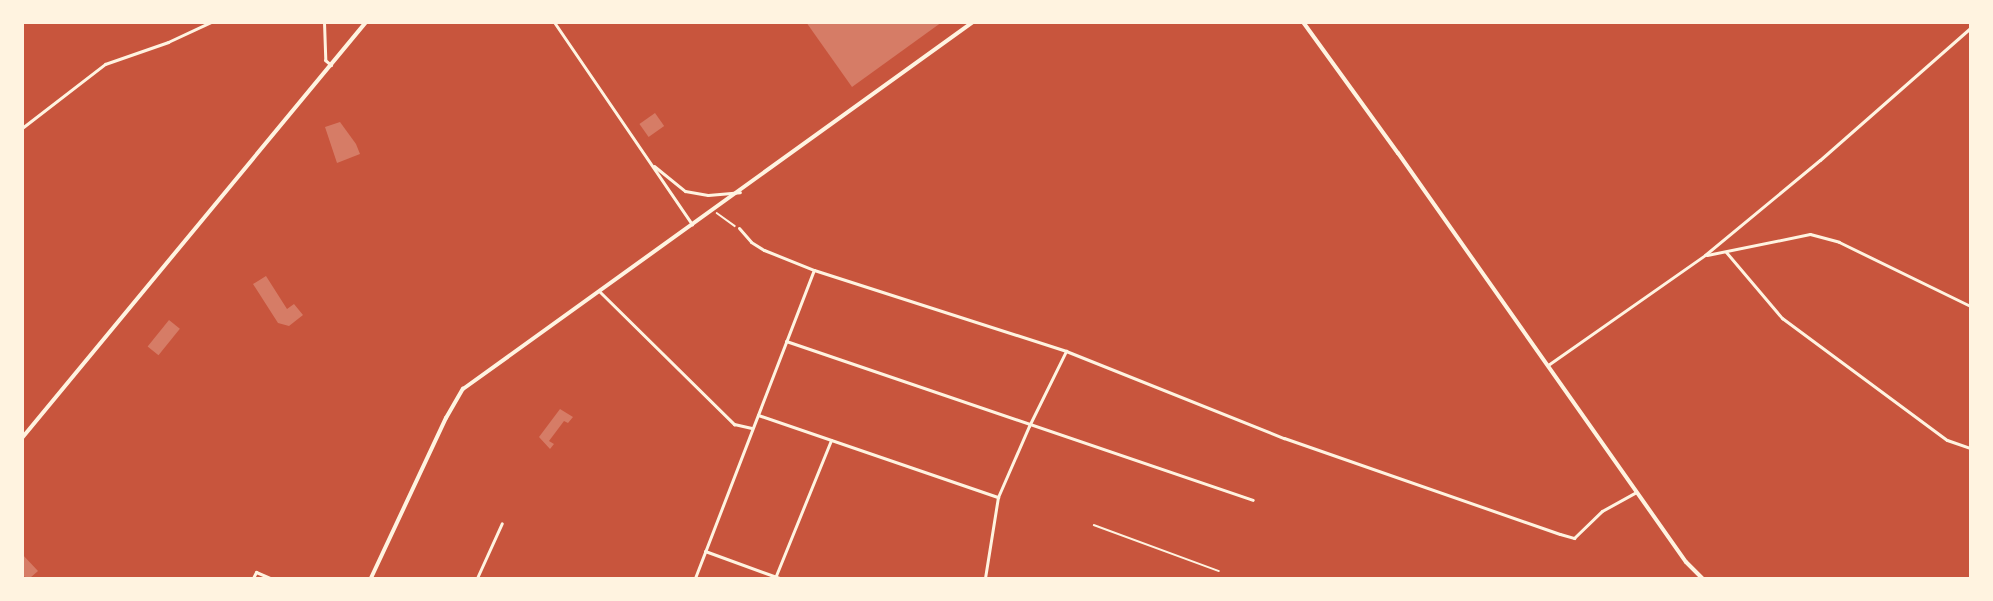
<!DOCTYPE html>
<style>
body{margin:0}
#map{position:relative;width:1993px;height:601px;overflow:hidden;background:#c8553d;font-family:"Sofia Sans Condensed",sans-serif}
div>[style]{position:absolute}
.building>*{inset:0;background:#d67c66;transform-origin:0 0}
.path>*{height:1.5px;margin:-0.75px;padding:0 0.75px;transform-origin:0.75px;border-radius:0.75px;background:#fff3e0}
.service>*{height:1.5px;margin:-0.75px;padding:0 0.75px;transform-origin:0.75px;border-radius:0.75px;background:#fff3e0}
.minor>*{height:3px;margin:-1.5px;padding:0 1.5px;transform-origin:1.5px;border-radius:1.5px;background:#fff3e0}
.tertiary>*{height:4px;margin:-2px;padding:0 2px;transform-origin:2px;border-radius:2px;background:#fff3e0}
.secondary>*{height:4px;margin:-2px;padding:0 2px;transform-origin:2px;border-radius:2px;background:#fff3e0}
span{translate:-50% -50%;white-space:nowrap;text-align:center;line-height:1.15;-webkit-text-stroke:4.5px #fff3e0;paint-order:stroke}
.frame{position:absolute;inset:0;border:24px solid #fff3e0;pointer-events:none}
</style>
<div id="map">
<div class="building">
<i style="clip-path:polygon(806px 22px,942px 22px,852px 87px)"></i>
<i style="left:655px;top:113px;width:16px;height:19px;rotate:55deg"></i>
<i style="clip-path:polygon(340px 122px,356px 144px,360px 154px,337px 163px,325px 127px)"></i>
<i style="clip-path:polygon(266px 276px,287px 309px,294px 304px,303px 315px,289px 326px,278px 323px,253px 284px)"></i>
<i style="left:169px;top:320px;width:14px;height:34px;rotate:39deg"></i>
<i style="clip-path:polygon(560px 409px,573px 417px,568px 423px,564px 421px,549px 441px,554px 444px,550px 449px,539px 437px)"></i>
<i style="clip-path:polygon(22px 554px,38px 571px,30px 578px,22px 576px)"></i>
</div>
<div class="path">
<i style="left:717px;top:213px;width:22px;rotate:36deg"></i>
</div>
<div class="service">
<i style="left:1094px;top:525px;width:133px;rotate:20.2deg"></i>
</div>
<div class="minor">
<i style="left:324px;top:22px;width:38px;rotate:88deg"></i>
<i style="left:325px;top:60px;width:8px;rotate:40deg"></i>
<i style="left:554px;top:22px;width:245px;rotate:55.7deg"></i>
<i style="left:22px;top:128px;width:105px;rotate:-37.6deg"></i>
<i style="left:105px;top:64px;width:67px;rotate:-19.2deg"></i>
<i style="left:168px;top:42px;width:47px;rotate:-24.9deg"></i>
<i style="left:654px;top:166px;width:40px;rotate:39deg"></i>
<i style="left:685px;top:191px;width:23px;rotate:10deg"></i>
<i style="left:708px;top:195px;width:32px;rotate:-5deg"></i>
<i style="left:739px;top:228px;width:18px;rotate:49deg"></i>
<i style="left:751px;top:242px;width:15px;rotate:32deg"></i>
<i style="left:764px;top:250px;width:54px;rotate:21.8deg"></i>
<i style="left:814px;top:270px;width:265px;rotate:17.8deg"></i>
<i style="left:1066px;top:351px;width:235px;rotate:21.8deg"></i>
<i style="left:1284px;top:438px;width:292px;rotate:19.2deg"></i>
<i style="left:1560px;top:534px;width:15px;rotate:16deg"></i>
<i style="left:1574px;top:538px;width:39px;rotate:-44deg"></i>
<i style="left:1602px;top:511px;width:39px;rotate:-29deg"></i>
<i style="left:1726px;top:252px;width:87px;rotate:49.7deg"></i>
<i style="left:1782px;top:318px;width:205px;rotate:36.5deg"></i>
<i style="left:1947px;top:440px;width:24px;rotate:19deg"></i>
<i style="left:1707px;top:255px;width:105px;rotate:-11.5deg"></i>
<i style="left:1810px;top:234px;width:30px;rotate:15deg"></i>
<i style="left:1839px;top:242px;width:146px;rotate:26deg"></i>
<i style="left:599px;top:291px;width:190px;rotate:44.6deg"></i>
<i style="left:734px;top:424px;width:18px;rotate:13deg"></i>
<i style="left:786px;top:341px;width:493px;rotate:18.8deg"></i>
<i style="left:1548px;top:365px;width:192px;rotate:-35deg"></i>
<i style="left:1705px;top:255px;width:149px;rotate:-39.6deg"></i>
<i style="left:1820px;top:160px;width:200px;rotate:-41.3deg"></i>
<i style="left:758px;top:415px;width:254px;rotate:18.9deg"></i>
<i style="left:705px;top:551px;width:79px;rotate:20deg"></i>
<i style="left:253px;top:578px;width:7px;rotate:-63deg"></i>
<i style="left:256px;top:572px;width:15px;rotate:23deg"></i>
<i style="left:477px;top:578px;width:60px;rotate:-65.6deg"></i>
<i style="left:695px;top:578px;width:330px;rotate:-68.9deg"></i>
<i style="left:775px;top:578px;width:149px;rotate:-67.9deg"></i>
<i style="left:985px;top:578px;width:82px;rotate:-80.9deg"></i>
<i style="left:998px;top:497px;width:77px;rotate:-66.4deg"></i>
<i style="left:1029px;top:426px;width:84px;rotate:-63.7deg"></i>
</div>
<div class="tertiary">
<i style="left:1303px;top:22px;width:162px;rotate:54.1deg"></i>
<i style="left:1398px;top:153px;width:500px;rotate:54.85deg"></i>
<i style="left:1686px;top:562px;width:23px;rotate:45deg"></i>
<i style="left:371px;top:578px;width:177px;rotate:-64.9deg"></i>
<i style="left:446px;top:418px;width:34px;rotate:-60deg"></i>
<i style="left:463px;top:389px;width:628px;rotate:-35.74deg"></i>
</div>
<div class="secondary">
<i style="left:22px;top:438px;width:540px;rotate:-50.41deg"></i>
</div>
<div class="frame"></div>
</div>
